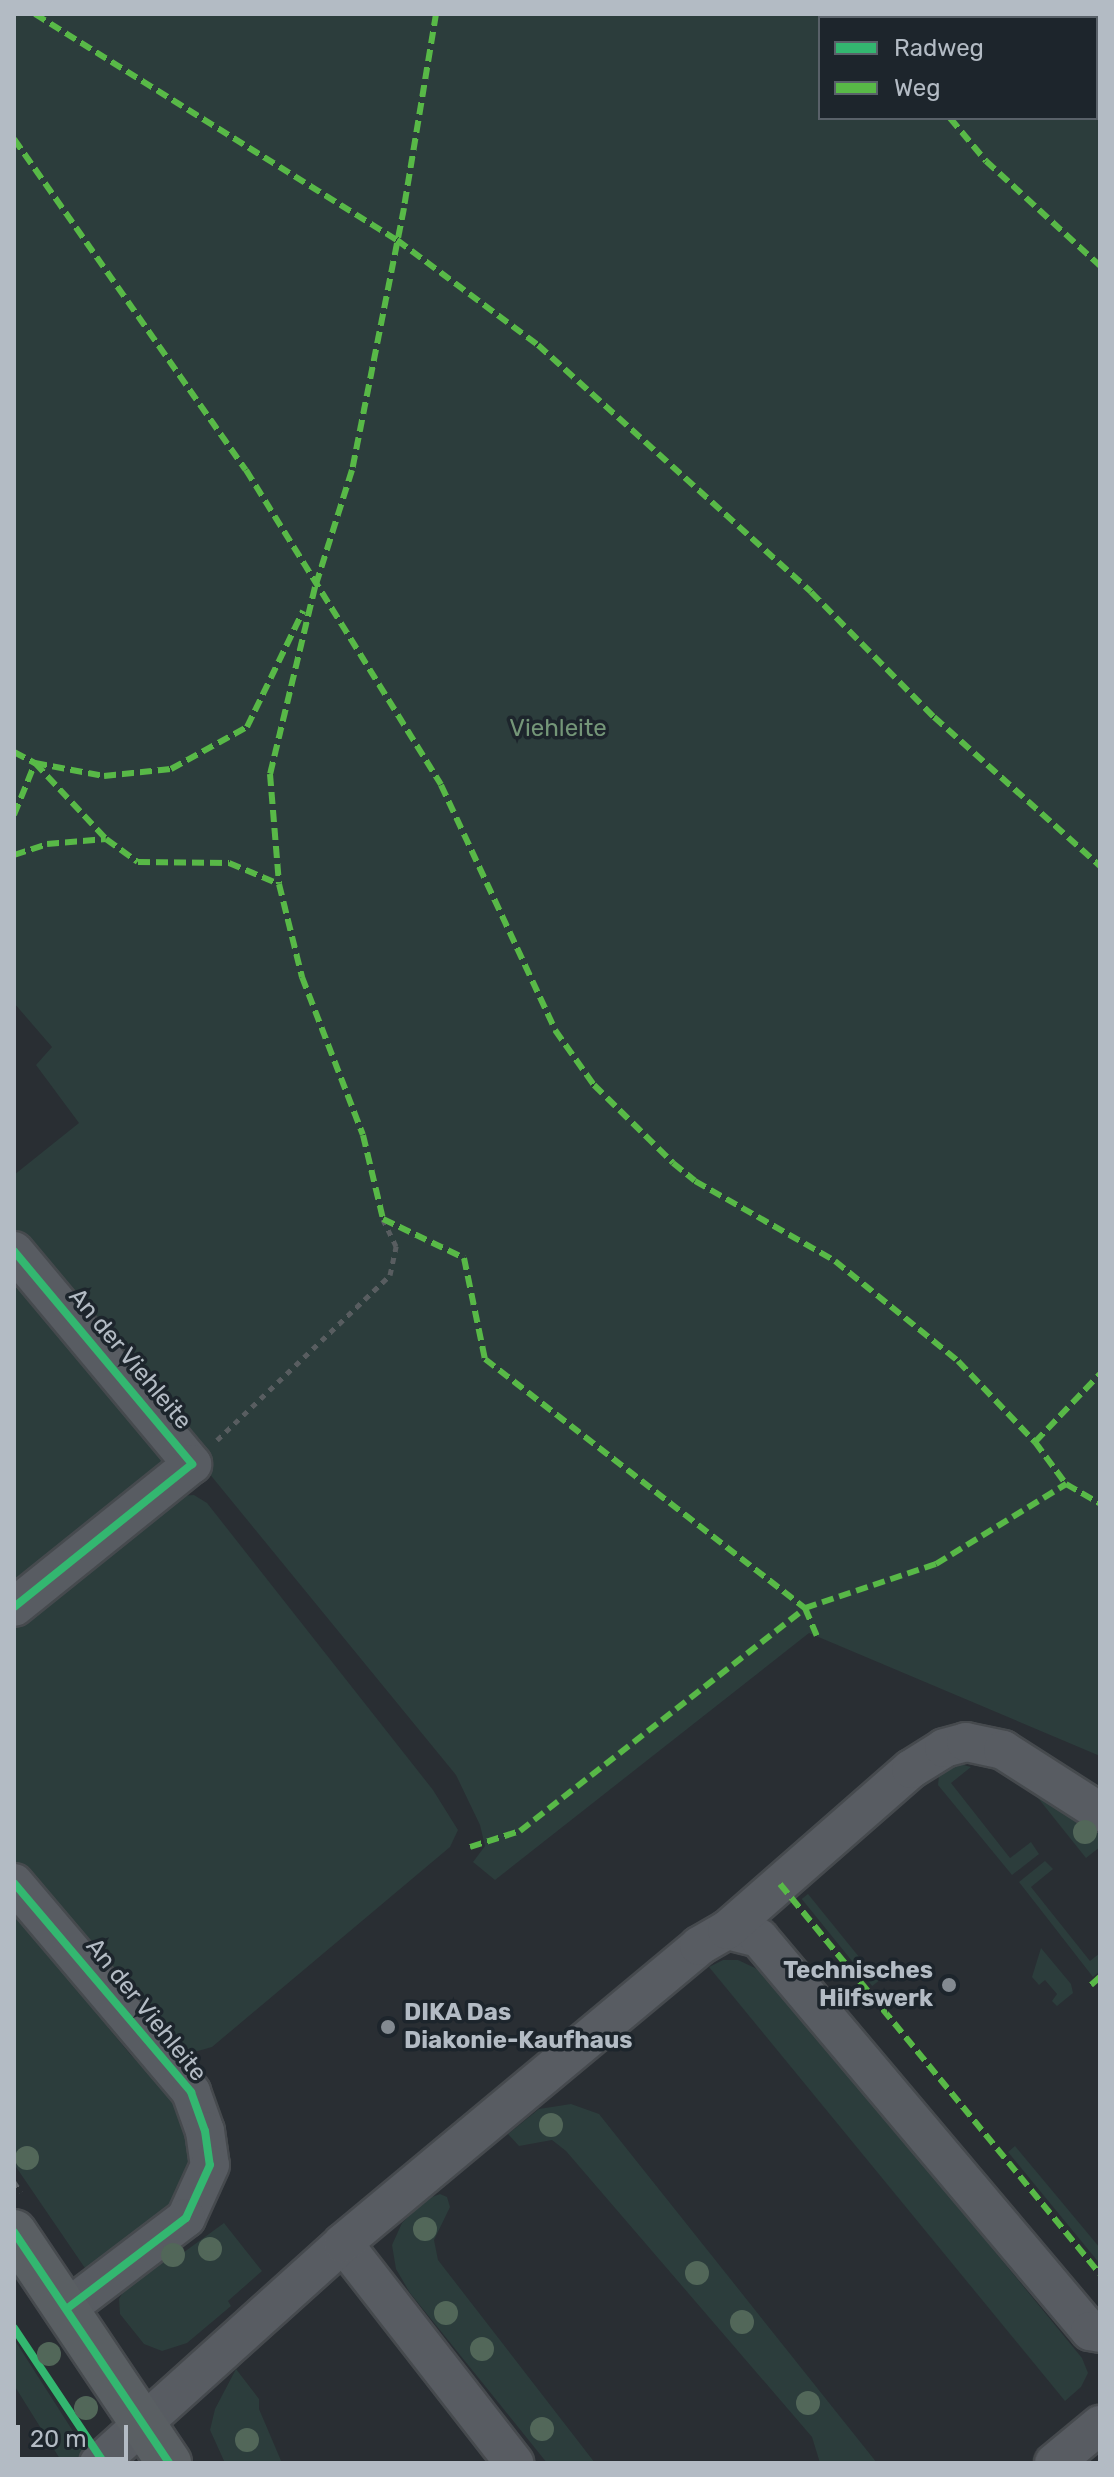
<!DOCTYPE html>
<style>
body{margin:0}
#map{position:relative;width:1114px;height:2477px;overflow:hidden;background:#292e33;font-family:Rubik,sans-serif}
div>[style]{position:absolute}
.green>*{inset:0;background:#2c3d3c;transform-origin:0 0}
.path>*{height:5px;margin-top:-2.5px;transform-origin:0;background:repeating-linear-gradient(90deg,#585d60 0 6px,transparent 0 12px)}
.roads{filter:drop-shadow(2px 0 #464a4e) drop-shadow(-2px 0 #464a4e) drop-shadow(0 2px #464a4e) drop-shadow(0 -2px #464a4e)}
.minor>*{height:38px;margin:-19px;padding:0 19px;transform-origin:19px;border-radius:19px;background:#585c62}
.major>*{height:44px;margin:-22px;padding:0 22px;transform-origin:22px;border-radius:22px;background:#5a5f63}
.quiet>*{height:6px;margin-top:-3px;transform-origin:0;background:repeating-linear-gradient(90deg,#58b947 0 12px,transparent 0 18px)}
.cycleway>*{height:8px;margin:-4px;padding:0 4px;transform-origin:4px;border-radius:4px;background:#33b770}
.trees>*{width:24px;height:24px;margin:-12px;border-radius:50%;background:#526759}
.dots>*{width:22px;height:22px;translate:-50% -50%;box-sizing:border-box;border:4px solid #1d252c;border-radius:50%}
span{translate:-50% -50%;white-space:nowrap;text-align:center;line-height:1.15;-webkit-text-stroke:7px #1d252c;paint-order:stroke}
.park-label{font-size:24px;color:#749678}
.street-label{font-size:24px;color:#b3bbc4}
.poi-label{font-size:24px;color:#b3bbc4;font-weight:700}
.right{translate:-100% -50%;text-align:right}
.left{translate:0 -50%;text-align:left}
.frame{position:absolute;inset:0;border:16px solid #b3bbc4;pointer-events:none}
.legend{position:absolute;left:818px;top:16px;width:280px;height:104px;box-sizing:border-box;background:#1d252c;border:2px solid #596169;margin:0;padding:10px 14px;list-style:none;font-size:24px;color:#b3bbc4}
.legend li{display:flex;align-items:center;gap:16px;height:40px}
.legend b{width:40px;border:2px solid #596169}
.scale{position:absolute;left:16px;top:2425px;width:112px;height:36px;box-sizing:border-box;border:4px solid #b3bbc4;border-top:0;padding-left:10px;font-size:24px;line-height:28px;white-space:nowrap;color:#b3bbc4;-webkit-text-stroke:6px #1d252c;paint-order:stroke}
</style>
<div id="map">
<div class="green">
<i style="clip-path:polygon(evenodd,14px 14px,1100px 14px,1100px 1756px,809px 1633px,495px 1880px,473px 1862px,485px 1846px,480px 1825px,456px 1775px,208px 1472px,81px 1310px,14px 1233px,14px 1175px,79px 1123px,36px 1065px,52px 1047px,14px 1003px,14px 14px,820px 18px,1096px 18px,1096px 118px,820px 118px,820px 18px)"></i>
<i style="clip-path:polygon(14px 1269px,154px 1435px,161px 1457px,161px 1476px,14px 1593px)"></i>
<i style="clip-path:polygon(194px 1495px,207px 1503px,433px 1790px,458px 1830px,450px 1847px,212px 2047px,184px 2055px,168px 2048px,14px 1860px,14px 1622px,178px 1496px)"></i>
<i style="clip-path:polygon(960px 1764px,971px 1767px,951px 1783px,1010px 1858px,1031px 1842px,1039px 1854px,1012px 1875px,938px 1785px,939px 1775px)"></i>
<i style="clip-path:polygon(1030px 1788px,1100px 1830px,1100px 1847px,1086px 1858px)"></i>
<i style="clip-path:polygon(1045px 1861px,1053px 1869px,1031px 1887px,1090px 1961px,1100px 1953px,1100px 1971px,1093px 1977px,1019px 1882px)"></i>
<i style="left:808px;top:1894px;width:112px;height:8px;rotate:51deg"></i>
<i style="clip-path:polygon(14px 1913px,130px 2054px,179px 2105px,193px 2162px,175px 2200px,87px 2271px,14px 2164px)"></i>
<i style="clip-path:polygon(1041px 1948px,1071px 1984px,1073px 1993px,1057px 2006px,1052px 2001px,1057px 1994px,1045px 1980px,1039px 1985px,1032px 1977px)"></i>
<i style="clip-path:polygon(723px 1960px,738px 1960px,768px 1974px,1082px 2358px,1088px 2373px,1081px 2387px,1065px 2401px,709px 1967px)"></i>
<i style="clip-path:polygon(571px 2104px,599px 2114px,877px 2463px,820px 2463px,812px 2437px,566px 2151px,552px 2140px,519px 2146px,508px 2134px,539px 2109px)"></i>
<i style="clip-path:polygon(1015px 2146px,1100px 2248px,1100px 2264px,1008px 2152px)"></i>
<i style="clip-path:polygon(440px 2194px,447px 2197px,450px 2207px,434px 2240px,438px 2260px,595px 2463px,547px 2463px,410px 2293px,396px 2269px,392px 2245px,402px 2223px,427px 2199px)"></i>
<i style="clip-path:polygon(224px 2223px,262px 2271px,228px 2301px,231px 2306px,187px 2343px,162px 2351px,144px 2344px,120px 2314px,119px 2299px,131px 2279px,163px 2256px,169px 2263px)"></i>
<i style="clip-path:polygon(14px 2339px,85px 2450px,73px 2463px,55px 2463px,60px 2459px,14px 2385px)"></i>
<i style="clip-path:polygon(236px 2369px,259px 2399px,259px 2409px,282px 2463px,225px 2463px,210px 2430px,215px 2409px)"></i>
</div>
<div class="path">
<i style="left:217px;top:1440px;width:239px;rotate:-43.6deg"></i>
<i style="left:390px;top:1275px;width:30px;rotate:-78deg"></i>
<i style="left:396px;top:1246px;width:30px;rotate:-116deg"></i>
<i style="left:14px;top:2182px;width:12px;rotate:55deg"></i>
</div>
<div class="roads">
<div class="minor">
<i style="left:14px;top:1251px;width:278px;rotate:50.1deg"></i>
<i style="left:192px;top:1464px;width:228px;rotate:141.2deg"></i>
<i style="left:14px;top:1883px;width:274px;rotate:49.7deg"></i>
<i style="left:191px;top:2092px;width:41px;rotate:70.3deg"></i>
<i style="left:205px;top:2131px;width:34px;rotate:82deg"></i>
<i style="left:210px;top:2165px;width:58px;rotate:114.4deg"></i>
<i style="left:186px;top:2218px;width:148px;rotate:142.7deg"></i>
<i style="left:727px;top:1930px;width:33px;rotate:14deg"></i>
<i style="left:759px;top:1938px;width:514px;rotate:49.89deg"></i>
<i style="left:1090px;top:2331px;width:10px;rotate:11deg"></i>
<i style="left:343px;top:2243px;width:279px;rotate:52.1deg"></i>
<i style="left:99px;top:2463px;width:329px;rotate:-42deg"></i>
<i style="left:343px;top:2243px;width:464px;rotate:-39.8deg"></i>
<i style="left:699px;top:1946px;width:32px;rotate:-30deg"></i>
<i style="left:727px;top:1930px;width:244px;rotate:-41.2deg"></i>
<i style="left:911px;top:1769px;width:39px;rotate:-32deg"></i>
<i style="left:944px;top:1748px;width:23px;rotate:-15deg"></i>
<i style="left:966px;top:1742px;width:38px;rotate:12deg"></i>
<i style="left:1003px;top:1750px;width:115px;rotate:32.6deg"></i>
<i style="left:1054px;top:2463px;width:60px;rotate:-39.6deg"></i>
</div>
<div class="major">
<i style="left:14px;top:2232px;width:278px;rotate:56.1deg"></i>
</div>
</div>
<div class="quiet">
<i style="left:35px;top:14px;width:427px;rotate:32deg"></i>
<i style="left:397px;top:240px;width:176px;rotate:36.7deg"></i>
<i style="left:538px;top:345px;width:368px;rotate:42.1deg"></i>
<i style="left:811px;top:592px;width:175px;rotate:45.5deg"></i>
<i style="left:934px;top:717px;width:223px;rotate:41.9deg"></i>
<i style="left:436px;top:14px;width:197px;rotate:99.4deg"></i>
<i style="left:404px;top:208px;width:267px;rotate:101.2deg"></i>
<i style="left:352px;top:470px;width:123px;rotate:107.5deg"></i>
<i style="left:315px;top:587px;width:192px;rotate:103.5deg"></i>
<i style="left:270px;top:774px;width:110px;rotate:85.3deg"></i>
<i style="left:279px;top:884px;width:96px;rotate:76.1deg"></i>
<i style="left:302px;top:977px;width:169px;rotate:68.9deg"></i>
<i style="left:363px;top:1135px;width:86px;rotate:76.6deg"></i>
<i style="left:383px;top:1219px;width:90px;rotate:25.7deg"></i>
<i style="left:464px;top:1258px;width:103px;rotate:78.3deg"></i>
<i style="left:485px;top:1359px;width:405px;rotate:37.9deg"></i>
<i style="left:805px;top:1608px;width:30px;rotate:67deg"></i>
<i style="left:861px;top:14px;width:6px;rotate:45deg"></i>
<i style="left:950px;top:118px;width:56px;rotate:50.1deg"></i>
<i style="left:986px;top:161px;width:155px;rotate:42.6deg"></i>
<i style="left:14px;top:139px;width:404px;rotate:55deg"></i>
<i style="left:246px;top:470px;width:370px;rotate:58.2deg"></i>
<i style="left:441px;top:785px;width:270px;rotate:65deg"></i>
<i style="left:555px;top:1030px;width:67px;rotate:54.7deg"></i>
<i style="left:594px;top:1085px;width:111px;rotate:44.6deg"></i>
<i style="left:673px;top:1163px;width:28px;rotate:39deg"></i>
<i style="left:695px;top:1181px;width:161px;rotate:29.7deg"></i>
<i style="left:835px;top:1261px;width:159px;rotate:39.1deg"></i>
<i style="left:958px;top:1361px;width:112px;rotate:46.5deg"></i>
<i style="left:1035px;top:1442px;width:52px;rotate:53.6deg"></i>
<i style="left:1066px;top:1484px;width:39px;rotate:30deg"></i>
<i style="left:14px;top:752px;width:24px;rotate:28deg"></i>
<i style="left:35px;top:763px;width:70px;rotate:10.7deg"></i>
<i style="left:104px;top:776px;width:67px;rotate:-6deg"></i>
<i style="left:171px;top:769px;width:87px;rotate:-28.9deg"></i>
<i style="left:247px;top:727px;width:129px;rotate:-64.2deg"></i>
<i style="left:14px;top:815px;width:56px;rotate:-68deg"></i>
<i style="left:35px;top:763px;width:104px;rotate:46.9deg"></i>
<i style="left:106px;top:839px;width:39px;rotate:36deg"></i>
<i style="left:138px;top:862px;width:91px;rotate:0.6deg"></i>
<i style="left:229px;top:863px;width:54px;rotate:22.8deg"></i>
<i style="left:14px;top:855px;width:35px;rotate:-18deg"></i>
<i style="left:47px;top:844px;width:59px;rotate:-4.8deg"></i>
<i style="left:1035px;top:1442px;width:94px;rotate:-46.3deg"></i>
<i style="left:470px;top:1847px;width:52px;rotate:-17.7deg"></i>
<i style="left:520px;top:1831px;width:362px;rotate:-38deg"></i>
<i style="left:805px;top:1608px;width:138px;rotate:-18.6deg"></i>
<i style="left:936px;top:1564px;width:153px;rotate:-31.6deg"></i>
<i style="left:780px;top:1884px;width:504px;rotate:50.63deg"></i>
<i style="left:1091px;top:1985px;width:12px;rotate:-42deg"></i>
</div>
<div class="cycleway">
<i style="left:14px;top:1251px;width:278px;rotate:50.1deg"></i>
<i style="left:192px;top:1464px;width:228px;rotate:141.2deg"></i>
<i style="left:14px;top:1883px;width:274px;rotate:49.7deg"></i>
<i style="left:191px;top:2092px;width:41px;rotate:70.3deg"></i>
<i style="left:205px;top:2131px;width:34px;rotate:82deg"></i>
<i style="left:210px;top:2165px;width:58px;rotate:114.4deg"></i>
<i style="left:186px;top:2218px;width:148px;rotate:142.7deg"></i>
<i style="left:14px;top:2232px;width:278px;rotate:56.1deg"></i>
<i style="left:14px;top:2328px;width:162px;rotate:56.3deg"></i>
</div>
<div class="trees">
<i style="left:1085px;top:1832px"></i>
<i style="left:551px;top:2125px"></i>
<i style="left:27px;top:2158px"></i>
<i style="left:425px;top:2229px"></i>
<i style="left:210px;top:2249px"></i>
<i style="left:173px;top:2255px"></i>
<i style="left:697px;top:2273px"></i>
<i style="left:446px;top:2313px"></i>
<i style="left:742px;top:2322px"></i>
<i style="left:482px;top:2349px"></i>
<i style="left:49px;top:2354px"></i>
<i style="left:808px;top:2403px"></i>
<i style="left:86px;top:2408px"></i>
<i style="left:542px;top:2429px"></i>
<i style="left:247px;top:2440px"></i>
</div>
<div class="dots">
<i style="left:949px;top:1985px;background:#838a91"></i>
<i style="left:388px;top:2027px;background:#838a91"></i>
</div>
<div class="park-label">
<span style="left:558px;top:729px">Viehleite</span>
</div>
<div class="street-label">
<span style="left:130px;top:1359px;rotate:50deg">An der Viehleite</span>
<span style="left:146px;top:2010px;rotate:51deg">An der Viehleite</span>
</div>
<div class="poi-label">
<span class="right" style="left:933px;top:1985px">Technisches<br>Hilfswerk</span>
<span class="left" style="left:404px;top:2027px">DIKA Das<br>Diakonie-Kaufhaus</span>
</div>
<div class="frame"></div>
<ul class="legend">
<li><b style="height:10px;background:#33b770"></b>Radweg</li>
<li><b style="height:10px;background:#58b947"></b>Weg</li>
</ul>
<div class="scale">20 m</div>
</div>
